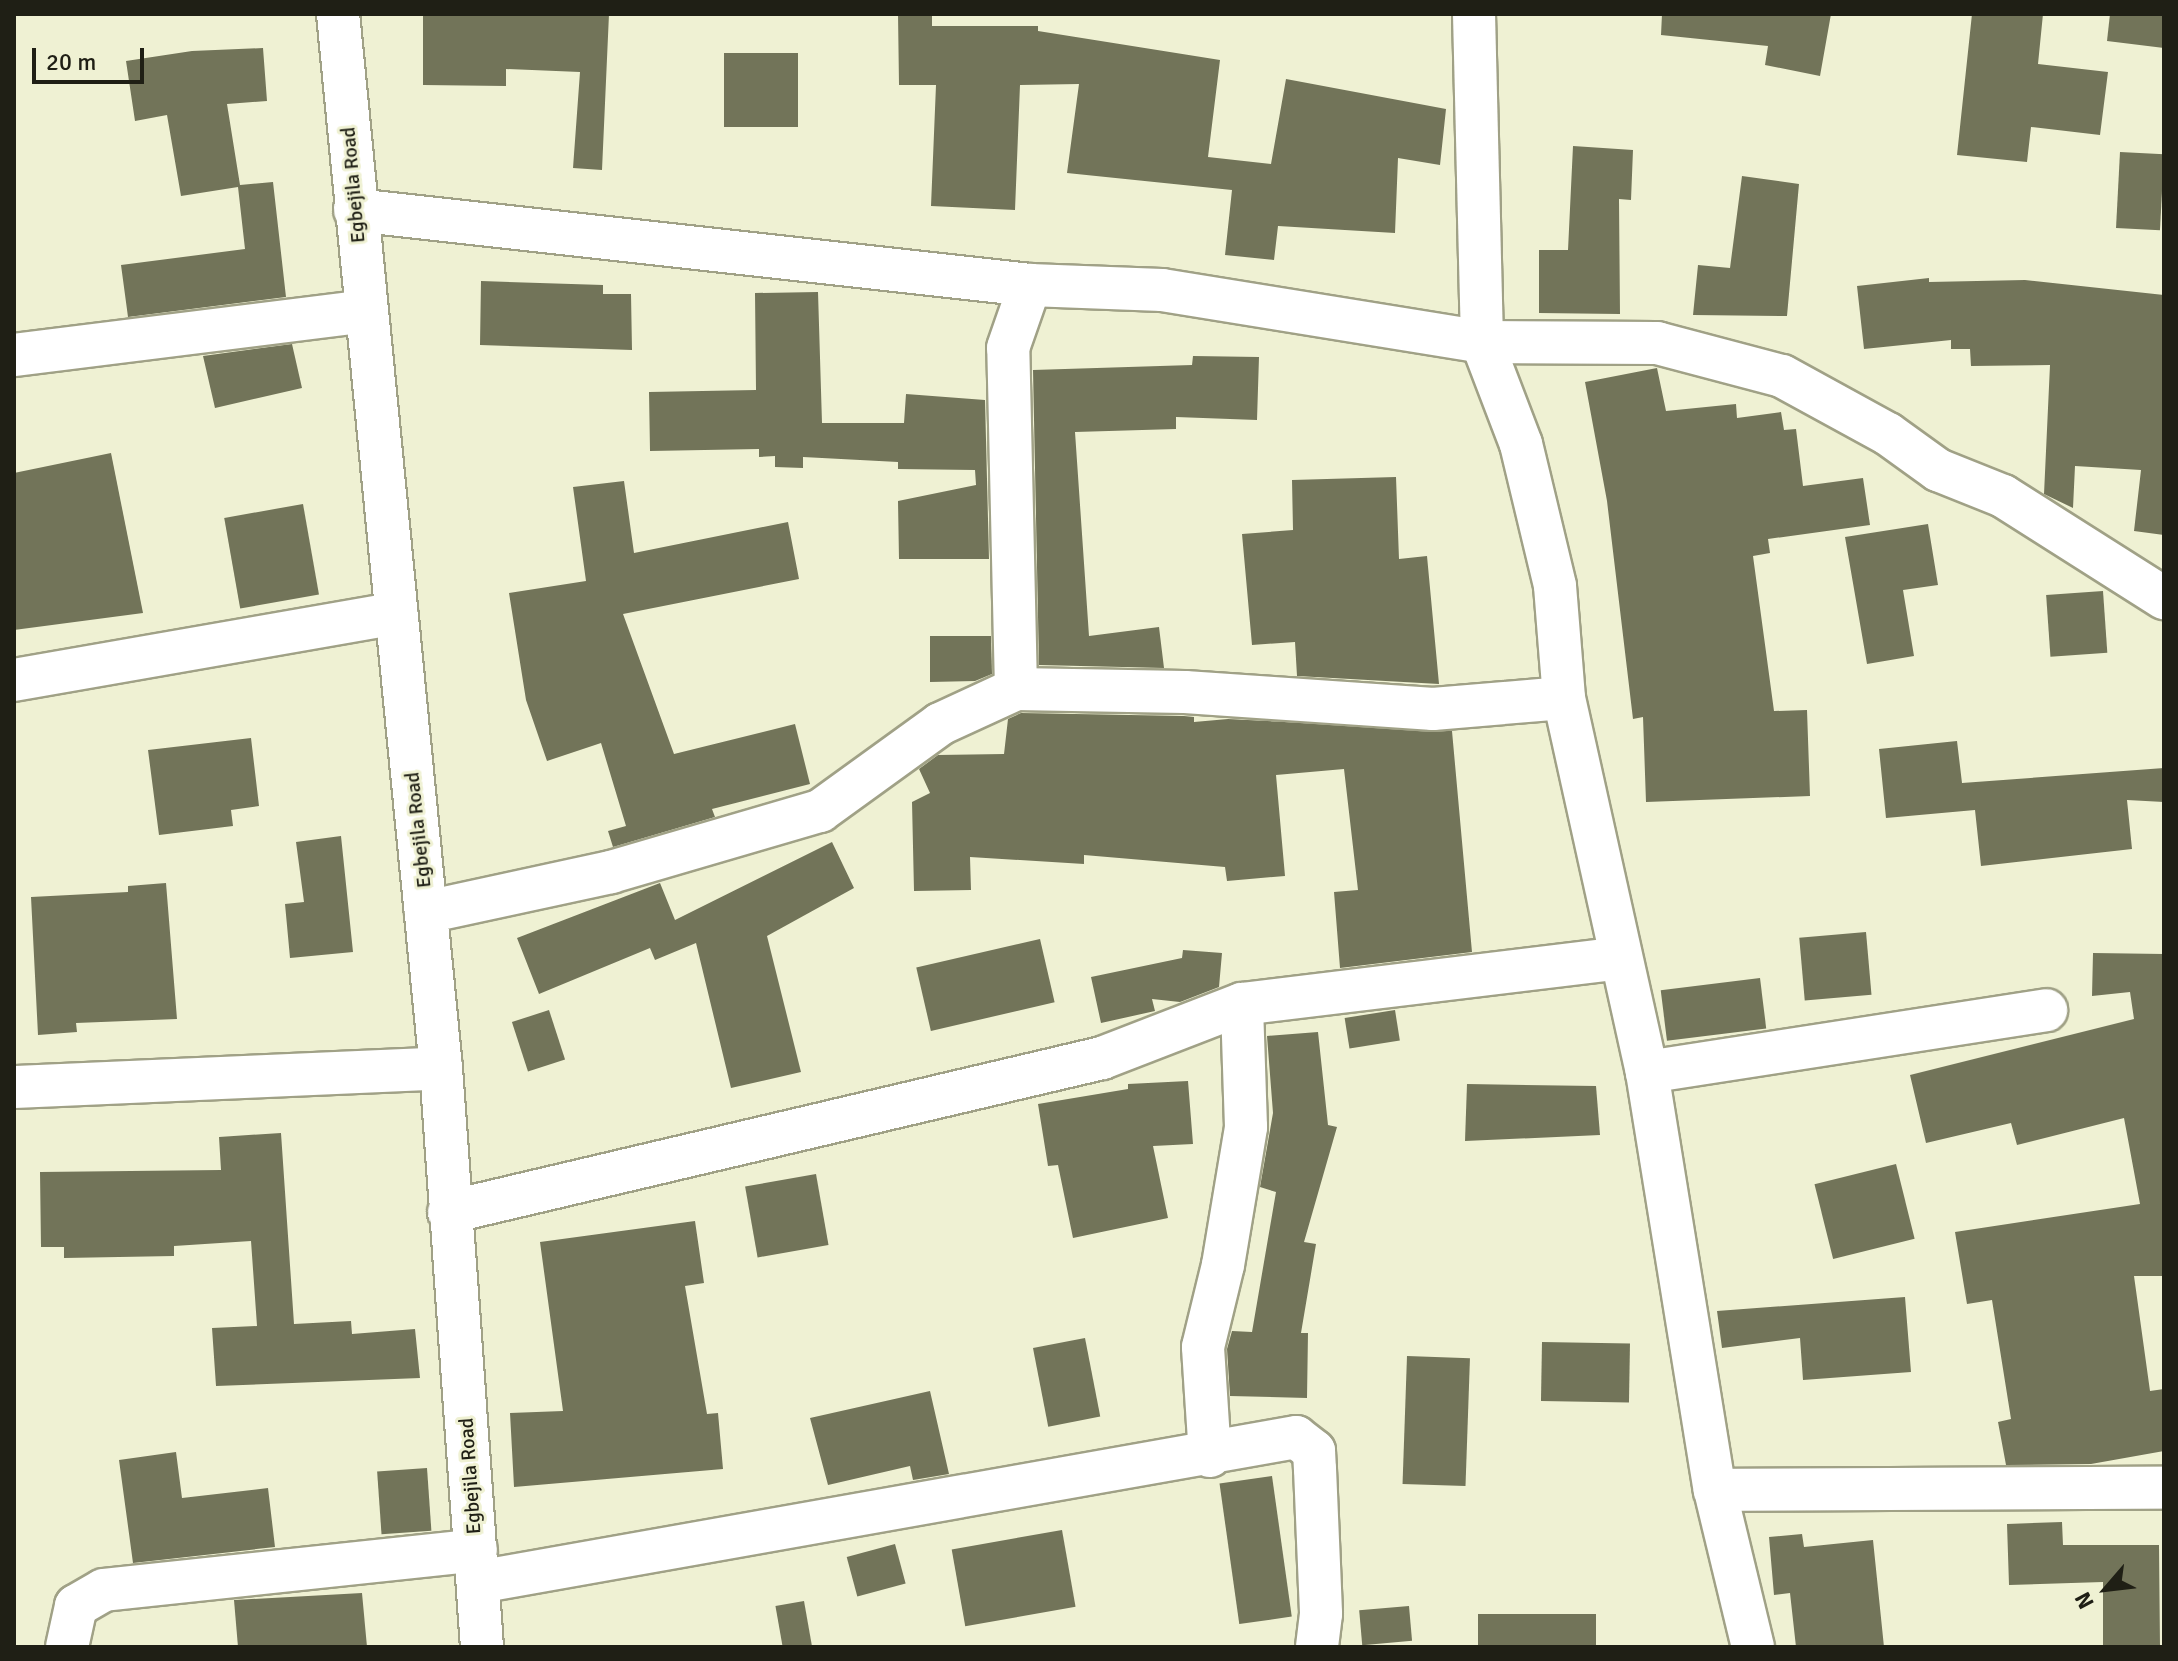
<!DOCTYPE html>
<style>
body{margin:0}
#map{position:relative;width:2178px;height:1661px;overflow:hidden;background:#eff1d3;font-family:Signika,sans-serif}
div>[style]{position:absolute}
.building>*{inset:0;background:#727459;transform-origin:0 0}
.roads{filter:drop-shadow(2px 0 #a0a186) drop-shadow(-2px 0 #a0a186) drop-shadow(0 2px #a0a186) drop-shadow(0 -2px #a0a186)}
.minor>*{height:42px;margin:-21px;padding:0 21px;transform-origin:21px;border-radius:21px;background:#fff}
span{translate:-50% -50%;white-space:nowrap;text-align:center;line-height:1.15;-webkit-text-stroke:6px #eff1d3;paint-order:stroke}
.street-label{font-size:20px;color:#1f1f15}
.frame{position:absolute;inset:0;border:16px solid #1f1f15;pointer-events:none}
.north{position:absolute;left:2066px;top:1549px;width:80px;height:80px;-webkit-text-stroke:6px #eff1d3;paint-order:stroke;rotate:242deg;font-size:22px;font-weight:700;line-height:32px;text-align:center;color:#1f1f15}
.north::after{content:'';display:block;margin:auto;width:28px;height:36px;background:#1f1f15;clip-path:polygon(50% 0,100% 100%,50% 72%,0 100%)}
.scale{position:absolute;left:32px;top:48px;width:112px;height:36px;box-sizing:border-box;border:4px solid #1f1f15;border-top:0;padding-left:10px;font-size:24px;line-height:28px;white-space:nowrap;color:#1f1f15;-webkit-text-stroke:6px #eff1d3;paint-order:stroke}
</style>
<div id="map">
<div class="building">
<i style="clip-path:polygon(423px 14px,609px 14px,602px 170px,573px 168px,580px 72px,506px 69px,506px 86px,423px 85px)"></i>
<i style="clip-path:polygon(898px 14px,932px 14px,932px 26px,1038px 26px,1038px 31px,1220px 60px,1208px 157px,1271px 164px,1286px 79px,1446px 109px,1440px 165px,1398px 158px,1395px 233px,1278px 226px,1274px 260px,1225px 255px,1232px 190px,1067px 173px,1079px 84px,1020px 85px,1015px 210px,931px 206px,936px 85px,899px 85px)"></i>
<i style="clip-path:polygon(1662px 14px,1831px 14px,1820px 76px,1765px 65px,1768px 46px,1661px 35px)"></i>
<i style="clip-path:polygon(1972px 14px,2043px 14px,2038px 64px,2108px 72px,2100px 135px,2031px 127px,2027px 162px,1957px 155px)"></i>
<i style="clip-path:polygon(2110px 14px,2164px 14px,2164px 48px,2107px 41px)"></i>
<i style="clip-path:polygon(263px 48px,267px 101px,227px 104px,240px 185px,273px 182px,286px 297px,128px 317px,121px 265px,245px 249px,238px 187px,181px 196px,167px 115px,135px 121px,126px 61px,192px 51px)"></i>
<i style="left:724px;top:53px;width:74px;height:74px"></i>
<i style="clip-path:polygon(1573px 146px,1633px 150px,1631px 200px,1619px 199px,1620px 314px,1539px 313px,1539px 250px,1568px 250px)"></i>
<i style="left:2120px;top:152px;width:44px;height:76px;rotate:3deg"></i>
<i style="clip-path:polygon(1742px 176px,1799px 184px,1787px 316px,1693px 315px,1698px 265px,1730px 268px)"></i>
<i style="clip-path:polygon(1929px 278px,1929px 282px,2025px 280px,2164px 295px,2164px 535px,2134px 531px,2141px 470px,2075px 466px,2073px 508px,2044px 494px,2050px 365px,1971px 366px,1970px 349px,1951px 349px,1951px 340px,1864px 349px,1857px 286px)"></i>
<i style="clip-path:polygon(481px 281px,603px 285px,603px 294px,631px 294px,632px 350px,480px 345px)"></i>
<i style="clip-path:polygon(818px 292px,822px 423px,904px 423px,906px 394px,985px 400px,989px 559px,899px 559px,898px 501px,976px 485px,975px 470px,898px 469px,898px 462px,803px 457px,803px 468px,775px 467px,775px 456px,759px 457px,759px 449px,650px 451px,649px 392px,756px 390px,755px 293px)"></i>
<i style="clip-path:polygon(292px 344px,302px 388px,215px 408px,203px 356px)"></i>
<i style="clip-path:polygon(1193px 356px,1259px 357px,1257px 420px,1176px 417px,1176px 429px,1075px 432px,1089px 636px,1159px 627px,1164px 668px,1039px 665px,1033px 370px,1192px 365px)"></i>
<i style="clip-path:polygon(1657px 368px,1666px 411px,1736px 404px,1737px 418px,1781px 412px,1784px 430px,1796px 429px,1803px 486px,1863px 478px,1870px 525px,1768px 539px,1770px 553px,1753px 556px,1774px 711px,1807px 710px,1810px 796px,1646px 802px,1643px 717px,1633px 719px,1607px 501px,1585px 382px)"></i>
<i style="clip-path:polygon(111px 453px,143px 613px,14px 630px,14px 473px)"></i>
<i style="clip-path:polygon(1396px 477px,1399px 559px,1427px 556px,1439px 684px,1297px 676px,1295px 642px,1252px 645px,1242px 534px,1293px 530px,1292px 480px)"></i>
<i style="clip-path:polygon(624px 481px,634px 553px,788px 522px,799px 579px,623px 614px,674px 754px,795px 724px,810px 784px,712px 809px,715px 817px,613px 847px,608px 831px,626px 826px,601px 743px,547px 761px,526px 700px,509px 593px,586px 581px,573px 487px)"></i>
<i style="left:303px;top:504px;width:92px;height:80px;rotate:80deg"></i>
<i style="clip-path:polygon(1928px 524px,1938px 585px,1903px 590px,1914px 656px,1867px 664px,1845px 537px)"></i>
<i style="left:2103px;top:591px;width:62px;height:57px;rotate:86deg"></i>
<i style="clip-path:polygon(930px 636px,991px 636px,992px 674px,975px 681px,930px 682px)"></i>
<i style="clip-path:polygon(1021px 713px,1184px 716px,1194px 717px,1194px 722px,1228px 719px,1452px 731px,1472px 952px,1340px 968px,1334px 892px,1358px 890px,1344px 769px,1276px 775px,1285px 876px,1227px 881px,1225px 867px,1084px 855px,1084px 864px,970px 857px,971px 890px,914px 891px,912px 802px,930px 793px,919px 769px,938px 755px,1004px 754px,1008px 719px)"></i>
<i style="clip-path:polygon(251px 738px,259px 806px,231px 810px,233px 826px,159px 835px,148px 750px)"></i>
<i style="clip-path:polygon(1957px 741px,1962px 783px,2164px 768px,2164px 802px,2127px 800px,2132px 849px,1981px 866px,1975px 810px,1886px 818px,1879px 749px)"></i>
<i style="clip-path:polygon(341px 836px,353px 952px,290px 958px,285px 904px,304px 902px,296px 842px)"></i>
<i style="clip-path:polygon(832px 842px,854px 888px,767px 936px,801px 1072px,731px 1088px,696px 943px,655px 960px,650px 948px,539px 994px,517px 938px,660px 883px,675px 920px)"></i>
<i style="clip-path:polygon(166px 883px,177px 1019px,76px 1023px,77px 1032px,38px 1035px,31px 897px,128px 892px,128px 886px)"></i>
<i style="left:1866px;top:932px;width:63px;height:67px;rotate:85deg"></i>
<i style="left:1040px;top:939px;width:65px;height:127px;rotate:77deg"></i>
<i style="clip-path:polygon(1183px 950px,1222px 953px,1219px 987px,1180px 1002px,1152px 999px,1155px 1011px,1101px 1023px,1091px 977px,1182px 958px)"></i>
<i style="clip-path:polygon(2093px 953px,2164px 954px,2164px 1276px,2134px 1276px,2150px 1391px,2164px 1389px,2164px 1451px,2091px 1464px,2006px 1465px,1998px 1422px,2011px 1419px,1992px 1300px,1967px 1304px,1955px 1232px,2140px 1204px,2124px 1118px,2017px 1145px,2011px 1123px,1926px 1143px,1910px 1075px,2134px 1019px,2130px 992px,2092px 996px)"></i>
<i style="left:1760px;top:978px;width:51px;height:100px;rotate:83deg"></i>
<i style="left:549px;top:1010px;width:52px;height:39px;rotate:72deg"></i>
<i style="left:1395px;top:1010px;width:31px;height:51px;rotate:81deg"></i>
<i style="clip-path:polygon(1318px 1032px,1328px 1125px,1337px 1127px,1304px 1242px,1316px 1244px,1301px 1333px,1308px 1333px,1307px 1398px,1230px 1396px,1227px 1349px,1232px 1331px,1252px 1332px,1276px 1192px,1260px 1187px,1273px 1113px,1267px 1036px)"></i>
<i style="clip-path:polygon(1188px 1081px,1193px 1144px,1153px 1146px,1168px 1218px,1073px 1238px,1058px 1165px,1048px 1166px,1038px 1104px,1128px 1089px,1128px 1084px)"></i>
<i style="clip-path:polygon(1467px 1084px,1596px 1086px,1600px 1135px,1465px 1141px)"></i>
<i style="clip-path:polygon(281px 1133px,294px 1324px,351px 1321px,352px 1334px,415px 1329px,420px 1378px,216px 1386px,212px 1328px,257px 1326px,251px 1241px,174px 1246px,174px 1256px,64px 1258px,64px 1247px,41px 1247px,40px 1172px,221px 1170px,219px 1137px)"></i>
<i style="left:1896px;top:1164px;width:77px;height:84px;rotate:76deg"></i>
<i style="left:816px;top:1174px;width:72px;height:72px;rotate:80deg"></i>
<i style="clip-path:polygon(695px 1221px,704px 1283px,685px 1286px,707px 1414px,718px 1413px,723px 1469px,514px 1487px,510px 1413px,563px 1411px,540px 1242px)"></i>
<i style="clip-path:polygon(1905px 1297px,1911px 1372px,1803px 1380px,1800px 1338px,1722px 1348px,1717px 1311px)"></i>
<i style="left:1085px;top:1338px;width:80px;height:53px;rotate:79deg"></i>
<i style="left:1542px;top:1342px;width:88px;height:59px;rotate:1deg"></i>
<i style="left:1407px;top:1356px;width:63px;height:128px;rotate:2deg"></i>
<i style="clip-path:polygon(930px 1391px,949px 1474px,913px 1480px,910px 1466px,828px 1485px,810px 1418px)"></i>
<i style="clip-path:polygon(176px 1452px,182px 1498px,268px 1488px,275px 1547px,133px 1563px,119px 1460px)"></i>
<i style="left:427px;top:1468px;width:63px;height:50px;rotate:86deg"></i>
<i style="left:1272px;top:1476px;width:142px;height:53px;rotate:82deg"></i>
<i style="clip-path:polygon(2062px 1522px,2063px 1545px,2159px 1545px,2160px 1647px,2103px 1647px,2103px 1582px,2009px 1585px,2007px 1524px)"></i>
<i style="left:1062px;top:1530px;width:78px;height:112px;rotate:80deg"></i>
<i style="clip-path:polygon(1802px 1534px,1804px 1547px,1873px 1540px,1884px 1647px,1796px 1647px,1790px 1593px,1774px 1595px,1769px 1537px)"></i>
<i style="left:895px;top:1544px;width:41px;height:50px;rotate:75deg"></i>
<i style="clip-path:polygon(362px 1593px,367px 1647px,238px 1647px,234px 1600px)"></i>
<i style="left:804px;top:1601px;width:47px;height:29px;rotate:80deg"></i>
<i style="left:1409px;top:1606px;width:35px;height:50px;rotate:85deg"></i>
<i style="left:1478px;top:1614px;width:118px;height:33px"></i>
</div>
<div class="roads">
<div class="minor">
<i style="left:338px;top:14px;width:1059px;rotate:84.42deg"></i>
<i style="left:441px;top:1068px;width:580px;rotate:85.95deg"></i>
<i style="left:1474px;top:14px;width:328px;rotate:88.6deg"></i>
<i style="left:1482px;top:342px;width:109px;rotate:69.1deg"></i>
<i style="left:1521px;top:444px;width:146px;rotate:76.5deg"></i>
<i style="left:1555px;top:586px;width:112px;rotate:85.4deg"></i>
<i style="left:1564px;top:698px;width:383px;rotate:77.5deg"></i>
<i style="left:1647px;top:1072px;width:423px;rotate:80.8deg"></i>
<i style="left:1715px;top:1490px;width:162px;rotate:76.4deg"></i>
<i style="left:355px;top:210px;width:679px;rotate:6.34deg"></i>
<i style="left:1030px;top:285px;width:132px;rotate:2.2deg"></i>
<i style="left:1162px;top:290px;width:324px;rotate:9.2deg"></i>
<i style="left:1482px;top:342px;width:175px;rotate:0.3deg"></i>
<i style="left:1657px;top:343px;width:129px;rotate:14.8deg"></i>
<i style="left:1782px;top:376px;width:121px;rotate:28.7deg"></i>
<i style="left:1888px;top:434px;width:62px;rotate:35.8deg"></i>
<i style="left:1938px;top:470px;width:70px;rotate:21.8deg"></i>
<i style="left:2003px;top:496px;width:191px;rotate:32.4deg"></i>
<i style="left:14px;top:355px;width:354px;rotate:-7.1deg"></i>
<i style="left:14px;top:680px;width:388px;rotate:-9.9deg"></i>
<i style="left:1016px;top:689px;width:341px;rotate:-91.3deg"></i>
<i style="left:1008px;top:348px;width:67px;rotate:-70.8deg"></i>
<i style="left:426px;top:912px;width:189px;rotate:-12.2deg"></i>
<i style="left:611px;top:872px;width:218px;rotate:-16.3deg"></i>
<i style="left:820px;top:811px;width:148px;rotate:-35.9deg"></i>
<i style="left:940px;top:724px;width:84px;rotate:-24.7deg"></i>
<i style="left:1016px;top:689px;width:169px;rotate:1deg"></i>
<i style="left:1185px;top:692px;width:249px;rotate:3.9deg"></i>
<i style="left:1433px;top:709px;width:131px;rotate:-4.8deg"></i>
<i style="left:1647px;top:1072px;width:404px;rotate:-8.8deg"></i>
<i style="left:14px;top:1087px;width:427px;rotate:-2.5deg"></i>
<i style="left:449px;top:1212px;width:671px;rotate:-13.27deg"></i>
<i style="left:1102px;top:1058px;width:150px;rotate:-21.1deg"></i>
<i style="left:1242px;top:1004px;width:381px;rotate:-6.9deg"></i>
<i style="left:1210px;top:1456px;width:109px;rotate:-93.7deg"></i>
<i style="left:1203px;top:1347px;width:84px;rotate:-76.3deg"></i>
<i style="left:1223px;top:1265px;width:140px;rotate:-80.5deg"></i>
<i style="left:1246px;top:1127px;width:123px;rotate:-91.9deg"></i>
<i style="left:1715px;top:1490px;width:449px;rotate:-0.3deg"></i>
<i style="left:478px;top:1582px;width:831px;rotate:-10.05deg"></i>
<i style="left:1296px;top:1437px;width:23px;rotate:38deg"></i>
<i style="left:1314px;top:1451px;width:18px;rotate:87deg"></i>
<i style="left:1315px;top:1469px;width:145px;rotate:87.6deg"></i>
<i style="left:1321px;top:1614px;width:33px;rotate:97deg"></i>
<i style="left:67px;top:1647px;width:42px;rotate:-77.6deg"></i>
<i style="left:76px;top:1606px;width:32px;rotate:-30deg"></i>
<i style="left:104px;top:1590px;width:374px;rotate:-6.1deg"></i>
</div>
</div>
<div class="street-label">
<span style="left:353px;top:185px;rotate:-95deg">Egbejila Road</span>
<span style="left:418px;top:830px;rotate:-96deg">Egbejila Road</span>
<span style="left:470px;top:1476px;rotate:-94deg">Egbejila Road</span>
</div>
<div class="frame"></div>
<div class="north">N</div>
<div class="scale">20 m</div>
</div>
